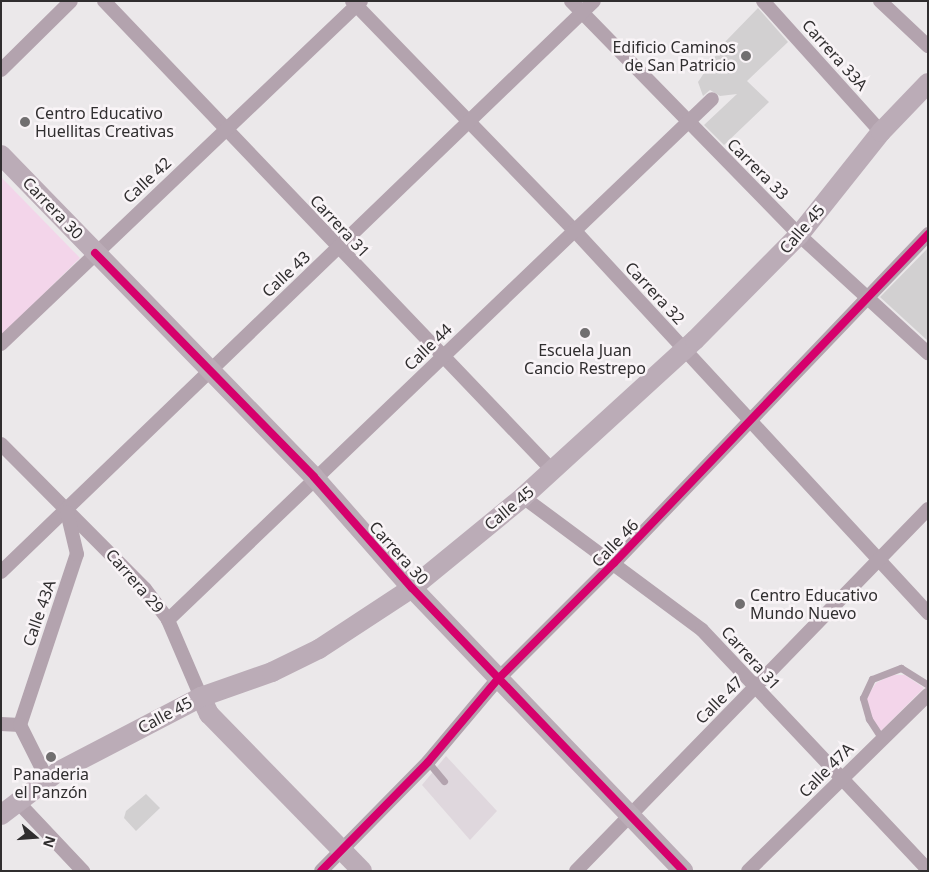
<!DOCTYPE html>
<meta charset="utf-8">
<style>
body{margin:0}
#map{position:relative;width:929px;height:872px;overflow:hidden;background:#ebe8ea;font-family:"Noto Sans",sans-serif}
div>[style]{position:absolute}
.built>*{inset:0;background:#dfd7dd}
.green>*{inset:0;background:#f3d5ea}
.building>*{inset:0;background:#d2d0d1}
.lane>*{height:7px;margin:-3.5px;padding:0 3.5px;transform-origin:3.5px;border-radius:3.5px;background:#b3a3ae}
.street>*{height:14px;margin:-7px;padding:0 7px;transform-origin:7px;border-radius:7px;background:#b3a3ae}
.secondary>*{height:20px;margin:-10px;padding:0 10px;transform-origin:10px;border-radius:10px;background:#bbacb7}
.cycleway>*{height:8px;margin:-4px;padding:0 4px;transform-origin:4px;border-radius:4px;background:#d6006c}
.dots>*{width:14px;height:14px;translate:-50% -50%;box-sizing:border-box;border:2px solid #f9f4f7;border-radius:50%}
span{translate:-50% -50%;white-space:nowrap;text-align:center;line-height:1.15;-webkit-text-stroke:5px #f9f4f7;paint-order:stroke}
.poi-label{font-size:16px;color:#302e2f}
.right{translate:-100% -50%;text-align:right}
.left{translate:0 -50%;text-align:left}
.street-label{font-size:16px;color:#302e2f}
.frame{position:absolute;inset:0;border:2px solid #302e2f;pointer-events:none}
.north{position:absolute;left:10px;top:812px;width:50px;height:50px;-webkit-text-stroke:4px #f9f4f7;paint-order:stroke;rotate:108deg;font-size:14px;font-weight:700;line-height:20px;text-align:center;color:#302e2f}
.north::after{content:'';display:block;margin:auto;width:18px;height:22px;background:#302e2f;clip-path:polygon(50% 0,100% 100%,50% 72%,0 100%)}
</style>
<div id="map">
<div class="built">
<i style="clip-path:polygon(446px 756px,497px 811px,470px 840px,422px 785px)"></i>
</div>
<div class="green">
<i style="clip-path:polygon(1px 177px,80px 258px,1px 336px)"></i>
<i style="clip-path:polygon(892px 675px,905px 675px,924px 688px,880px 732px,865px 706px,867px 697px,876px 683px)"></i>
</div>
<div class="building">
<i style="clip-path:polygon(758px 8px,788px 42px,747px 81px,769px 102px,724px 145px,704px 125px,737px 94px,720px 96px,710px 90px,703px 96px,698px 82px,725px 42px)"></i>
<i style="clip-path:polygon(928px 248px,928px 341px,880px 297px)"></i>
<i style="clip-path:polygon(146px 794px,160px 808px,136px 831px,124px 818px,126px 811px)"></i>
</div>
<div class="lane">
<i style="left:882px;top:739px;width:24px;rotate:-123deg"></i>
<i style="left:869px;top:719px;width:22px;rotate:-106deg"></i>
<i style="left:863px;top:698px;width:21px;rotate:-65deg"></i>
<i style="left:872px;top:679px;width:31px;rotate:-21deg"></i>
<i style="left:901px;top:668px;width:32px;rotate:32deg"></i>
<i style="left:428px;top:762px;width:25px;rotate:50deg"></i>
</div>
<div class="street">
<i style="left:104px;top:1px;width:650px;rotate:46.31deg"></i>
<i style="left:352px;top:1px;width:319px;rotate:45.9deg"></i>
<i style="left:574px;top:230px;width:522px;rotate:47.25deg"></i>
<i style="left:571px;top:1px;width:327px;rotate:45.7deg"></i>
<i style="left:799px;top:235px;width:175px;rotate:42.5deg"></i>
<i style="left:763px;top:1px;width:176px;rotate:48deg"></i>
<i style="left:880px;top:1px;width:66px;rotate:43.2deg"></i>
<i style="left:1px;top:70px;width:98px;rotate:-44.6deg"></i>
<i style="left:1px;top:344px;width:497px;rotate:-43.6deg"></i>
<i style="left:1px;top:444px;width:204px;rotate:45.2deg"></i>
<i style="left:145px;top:589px;width:39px;rotate:53deg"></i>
<i style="left:168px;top:620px;width:84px;rotate:66.8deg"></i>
<i style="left:523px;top:497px;width:223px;rotate:36.6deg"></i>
<i style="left:702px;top:630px;width:330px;rotate:46.7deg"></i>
<i style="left:1px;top:572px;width:823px;rotate:-43.92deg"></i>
<i style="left:168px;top:620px;width:753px;rotate:-43.76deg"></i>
<i style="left:1px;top:724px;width:19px;rotate:3deg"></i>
<i style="left:20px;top:725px;width:180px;rotate:-71.6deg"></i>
<i style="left:77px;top:554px;width:43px;rotate:-103.4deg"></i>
<i style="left:20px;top:725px;width:60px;rotate:63.4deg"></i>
<i style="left:16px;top:800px;width:98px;rotate:46.7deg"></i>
<i style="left:321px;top:871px;width:153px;rotate:-45.5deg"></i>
<i style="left:428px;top:762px;width:109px;rotate:-49.9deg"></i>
<i style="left:498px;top:679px;width:164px;rotate:-45deg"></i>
<i style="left:614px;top:563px;width:455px;rotate:-46.3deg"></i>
<i style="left:576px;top:871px;width:505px;rotate:-45.8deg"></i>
<i style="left:748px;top:871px;width:252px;rotate:-44.4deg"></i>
</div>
<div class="secondary">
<i style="left:1px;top:155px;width:449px;rotate:45.8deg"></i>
<i style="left:314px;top:477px;width:148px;rotate:48.6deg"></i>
<i style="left:412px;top:588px;width:392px;rotate:46.2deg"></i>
<i style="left:201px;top:697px;width:19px;rotate:65deg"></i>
<i style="left:209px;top:714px;width:219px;rotate:45.7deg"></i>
<i style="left:1px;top:815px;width:73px;rotate:-37.2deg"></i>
<i style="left:59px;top:771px;width:160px;rotate:-27.5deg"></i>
<i style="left:201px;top:697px;width:75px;rotate:-19.4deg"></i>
<i style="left:272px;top:672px;width:52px;rotate:-26.1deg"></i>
<i style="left:319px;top:649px;width:111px;rotate:-33.3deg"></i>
<i style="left:412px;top:588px;width:144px;rotate:-39.3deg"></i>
<i style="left:523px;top:497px;width:233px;rotate:-42.4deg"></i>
<i style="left:695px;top:340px;width:148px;rotate:-45.3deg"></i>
<i style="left:799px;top:235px;width:132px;rotate:-51.5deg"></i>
<i style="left:881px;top:132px;width:68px;rotate:-46.2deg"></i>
</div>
<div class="cycleway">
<i style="left:95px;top:253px;width:313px;rotate:45.6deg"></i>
<i style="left:314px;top:477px;width:148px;rotate:48.6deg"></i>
<i style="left:412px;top:588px;width:392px;rotate:46.2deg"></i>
<i style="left:321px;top:871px;width:153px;rotate:-45.5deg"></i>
<i style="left:428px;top:762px;width:109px;rotate:-49.9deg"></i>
<i style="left:498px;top:679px;width:164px;rotate:-45deg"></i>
<i style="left:614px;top:563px;width:455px;rotate:-46.3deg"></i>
</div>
<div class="dots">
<i style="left:746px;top:56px;background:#716f70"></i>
<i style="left:25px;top:122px;background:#716f70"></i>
<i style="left:585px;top:333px;background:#716f70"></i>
<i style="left:740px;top:604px;background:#716f70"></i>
<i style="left:51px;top:757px;background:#716f70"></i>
</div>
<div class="poi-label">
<span class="right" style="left:736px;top:56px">Edificio Caminos<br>de San Patricio</span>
<span class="left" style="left:35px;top:122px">Centro Educativo<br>Huellitas Creativas</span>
<span style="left:585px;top:359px">Escuela Juan<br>Cancio Restrepo</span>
<span class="left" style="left:750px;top:604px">Centro Educativo<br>Mundo Nuevo</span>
<span style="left:51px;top:783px">Panaderia<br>el Panzón</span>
</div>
<div class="street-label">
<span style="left:835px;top:55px;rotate:48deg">Carrera 33A</span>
<span style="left:758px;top:169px;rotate:45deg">Carrera 33</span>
<span style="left:147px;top:180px;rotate:-43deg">Calle 42</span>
<span style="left:53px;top:208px;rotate:46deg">Carrera 30</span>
<span style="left:340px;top:226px;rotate:47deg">Carrera 31</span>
<span style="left:802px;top:229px;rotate:-49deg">Calle 45</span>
<span style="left:286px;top:274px;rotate:-43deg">Calle 43</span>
<span style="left:655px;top:293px;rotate:47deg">Carrera 32</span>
<span style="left:428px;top:347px;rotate:-44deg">Calle 44</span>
<span style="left:509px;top:508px;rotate:-40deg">Calle 45</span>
<span style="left:615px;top:543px;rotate:-46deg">Calle 46</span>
<span style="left:399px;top:553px;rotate:48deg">Carrera 30</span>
<span style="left:135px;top:581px;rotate:49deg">Carrera 29</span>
<span style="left:39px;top:613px;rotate:-71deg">Calle 43A</span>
<span style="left:751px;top:658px;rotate:48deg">Carrera 31</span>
<span style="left:719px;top:700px;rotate:-45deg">Calle 47</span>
<span style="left:165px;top:715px;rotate:-28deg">Calle 45</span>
<span style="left:826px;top:770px;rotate:-45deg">Calle 47A</span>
</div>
<div class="frame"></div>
<div class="north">N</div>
</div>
